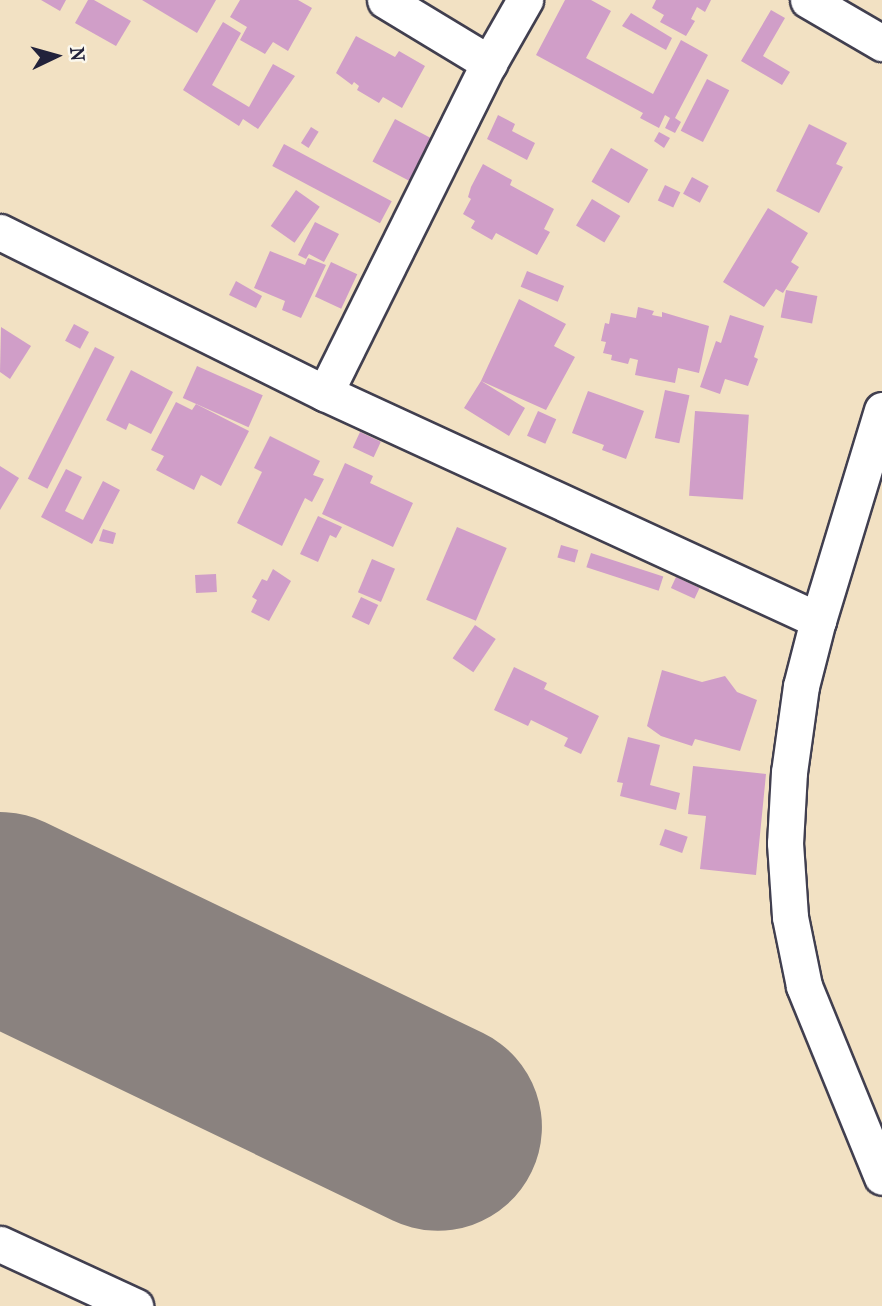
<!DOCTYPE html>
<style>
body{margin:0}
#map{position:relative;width:882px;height:1306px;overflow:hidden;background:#f2e1c3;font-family:"IM FELL French Canon",serif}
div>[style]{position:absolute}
.runway>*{height:208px;margin:-104px;padding:0 104px;transform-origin:104px;border-radius:104px;background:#8a827f}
.building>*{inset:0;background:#d09ec8;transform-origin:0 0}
.roads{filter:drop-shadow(2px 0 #413f4f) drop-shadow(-2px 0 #413f4f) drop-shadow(0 2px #413f4f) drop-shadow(0 -2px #413f4f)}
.street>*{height:35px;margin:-17.5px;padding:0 17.5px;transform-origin:17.5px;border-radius:17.5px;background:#fff}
span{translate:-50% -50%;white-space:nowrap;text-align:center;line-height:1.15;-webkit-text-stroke:7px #fbf7ec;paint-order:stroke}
.north{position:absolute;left:21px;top:21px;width:70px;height:70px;-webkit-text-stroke:5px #fbf7ec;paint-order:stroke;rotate:85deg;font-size:19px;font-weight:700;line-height:28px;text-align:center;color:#22223b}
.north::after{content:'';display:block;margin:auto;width:24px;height:32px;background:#22223b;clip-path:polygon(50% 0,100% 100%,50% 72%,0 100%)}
</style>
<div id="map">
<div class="runway">
<i style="left:0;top:916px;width:486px;rotate:25.7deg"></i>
</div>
<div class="building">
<i style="clip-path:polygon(41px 0,66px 0,60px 11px)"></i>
<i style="clip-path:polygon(88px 0,94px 0,131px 21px,116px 46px,75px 23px)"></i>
<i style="clip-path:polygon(142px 0,216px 0,197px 33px)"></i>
<i style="clip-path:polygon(240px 0,298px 0,312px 8px,288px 51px,273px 42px,265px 54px,240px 40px,247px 27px,230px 17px)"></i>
<i style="clip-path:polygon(565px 0,591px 0,611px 11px,586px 58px,653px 94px,681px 40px,708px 55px,675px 118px,681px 122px,675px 133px,665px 128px,670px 118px,665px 115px,659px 128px,640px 118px,643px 113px,536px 55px)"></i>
<i style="clip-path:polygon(656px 0,711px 0,705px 12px,697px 7px,691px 19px,695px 21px,686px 36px,660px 22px,664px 15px,652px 8px)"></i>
<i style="clip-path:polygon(771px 10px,785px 18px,763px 56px,790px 72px,782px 85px,741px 61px)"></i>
<i style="clip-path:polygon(631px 13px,672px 38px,666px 50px,622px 26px)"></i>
<i style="clip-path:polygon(223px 22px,241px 33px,212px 85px,249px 107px,273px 64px,295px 76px,258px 129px,243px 119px,239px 126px,183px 90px)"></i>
<i style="clip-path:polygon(356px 36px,395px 57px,399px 51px,425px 66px,402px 108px,383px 97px,379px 103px,357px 90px,359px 86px,354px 82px,352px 85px,336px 73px)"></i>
<i style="left:707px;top:79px;width:25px;height:58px;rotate:27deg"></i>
<i style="clip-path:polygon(498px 115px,515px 124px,512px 131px,535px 143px,527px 160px,487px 139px)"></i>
<i style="left:395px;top:119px;width:42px;height:48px;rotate:28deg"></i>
<i style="clip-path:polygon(809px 124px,847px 143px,836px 164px,843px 167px,819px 213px,776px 191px)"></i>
<i style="left:311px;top:127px;width:9px;height:19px;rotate:32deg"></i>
<i style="clip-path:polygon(659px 132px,670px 138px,664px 148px,654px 141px)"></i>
<i style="left:284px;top:144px;width:122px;height:25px;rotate:28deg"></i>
<i style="left:611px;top:148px;width:43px;height:39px;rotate:30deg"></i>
<i style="clip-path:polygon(483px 164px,512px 180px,510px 185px,554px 209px,544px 229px,550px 232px,537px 255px,496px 233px,492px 240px,471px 228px,475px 221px,463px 214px,471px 199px,468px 197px,471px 187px)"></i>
<i style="left:692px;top:177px;width:19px;height:19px;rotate:28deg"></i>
<i style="left:665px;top:185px;width:17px;height:17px;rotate:25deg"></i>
<i style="left:296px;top:190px;width:29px;height:44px;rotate:35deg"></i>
<i style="left:592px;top:199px;width:33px;height:31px;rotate:31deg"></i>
<i style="clip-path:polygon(768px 208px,808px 233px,791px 262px,799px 267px,783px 293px,776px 289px,764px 307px,723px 282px)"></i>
<i style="clip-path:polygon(315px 222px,339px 234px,324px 262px,309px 254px,306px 259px,298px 255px)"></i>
<i style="clip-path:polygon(270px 251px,305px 265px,308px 258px,326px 265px,301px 318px,282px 310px,285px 301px,254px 288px)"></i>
<i style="left:331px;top:262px;width:29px;height:38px;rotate:25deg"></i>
<i style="left:527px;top:271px;width:40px;height:17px;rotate:22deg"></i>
<i style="clip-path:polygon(236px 281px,262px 296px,256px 308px,229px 295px)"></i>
<i style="left:786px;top:290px;width:32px;height:28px;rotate:11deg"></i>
<i style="clip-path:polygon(519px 299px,566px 324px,554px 346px,575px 357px,546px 410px,481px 381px,525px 408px,509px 436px,464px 408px,481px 381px)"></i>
<i style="clip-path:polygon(638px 307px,654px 311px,652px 315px,662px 317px,662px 312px,709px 326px,699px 373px,678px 368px,675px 383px,635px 375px,638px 360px,630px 358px,628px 364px,611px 360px,612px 355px,603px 353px,606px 342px,601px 341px,605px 323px,609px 324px,611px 313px,636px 318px)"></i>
<i style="clip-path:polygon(730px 315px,764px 326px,754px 357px,758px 359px,748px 386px,725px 379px,720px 394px,700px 387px,716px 341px,721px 343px)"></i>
<i style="left:74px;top:324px;width:17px;height:19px;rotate:28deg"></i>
<i style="clip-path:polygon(1px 327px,31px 346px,10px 379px,0 372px)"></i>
<i style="left:95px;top:347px;width:22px;height:148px;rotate:27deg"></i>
<i style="left:197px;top:366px;width:72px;height:35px;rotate:24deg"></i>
<i style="clip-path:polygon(131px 370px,173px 392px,151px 434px,129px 423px,126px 430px,106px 420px)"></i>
<i style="left:665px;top:390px;width:25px;height:49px;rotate:12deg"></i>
<i style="clip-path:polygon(588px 391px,644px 411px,626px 459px,602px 450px,604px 445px,572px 433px)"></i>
<i style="clip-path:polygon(176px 402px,192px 410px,196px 404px,249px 431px,221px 486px,201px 475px,194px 490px,156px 470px,164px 456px,151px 450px)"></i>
<i style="left:538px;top:411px;width:20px;height:27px;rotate:24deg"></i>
<i style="left:695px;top:411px;width:54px;height:85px;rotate:4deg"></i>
<i style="left:360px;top:432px;width:23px;height:17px;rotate:25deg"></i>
<i style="clip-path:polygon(270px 436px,320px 461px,313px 475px,324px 479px,312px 502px,305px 498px,282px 546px,237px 523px,262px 472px,254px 468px)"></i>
<i style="clip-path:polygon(345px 463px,373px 476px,370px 483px,413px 503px,393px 547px,322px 514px)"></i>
<i style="clip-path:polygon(0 466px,19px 478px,0 510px)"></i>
<i style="clip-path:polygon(66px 469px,82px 477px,65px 511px,83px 520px,103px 481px,120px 490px,92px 544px,41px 517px)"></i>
<i style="clip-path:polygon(318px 516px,342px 527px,336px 538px,330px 535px,318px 562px,300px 554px)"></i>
<i style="left:457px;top:527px;width:54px;height:79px;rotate:23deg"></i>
<i style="clip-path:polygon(103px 529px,116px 533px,113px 544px,99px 541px)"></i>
<i style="left:561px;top:545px;width:18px;height:13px;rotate:16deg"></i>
<i style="left:591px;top:553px;width:76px;height:15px;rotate:18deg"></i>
<i style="left:372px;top:559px;width:25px;height:36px;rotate:23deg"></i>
<i style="clip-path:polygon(273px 569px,291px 581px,269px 621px,251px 612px,257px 600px,252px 597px,262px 579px,267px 581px)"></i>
<i style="left:216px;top:574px;width:18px;height:21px;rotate:87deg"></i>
<i style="left:676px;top:577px;width:26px;height:12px;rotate:25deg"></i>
<i style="left:361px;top:597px;width:19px;height:22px;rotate:25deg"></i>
<i style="left:475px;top:625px;width:25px;height:40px;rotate:34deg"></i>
<i style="clip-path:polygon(514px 667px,547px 683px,544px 689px,599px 716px,581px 754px,564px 746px,568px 738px,531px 720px,528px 726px,494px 710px)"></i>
<i style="clip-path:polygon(662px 670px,702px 682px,725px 676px,737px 692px,757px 700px,740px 751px,695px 739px,692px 746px,661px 736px,647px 726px)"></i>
<i style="clip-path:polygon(628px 737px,660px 745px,650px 785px,680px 793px,676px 810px,620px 796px,623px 783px,617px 782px)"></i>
<i style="clip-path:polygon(693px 766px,766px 774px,756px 875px,700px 869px,706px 816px,688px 814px)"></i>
<i style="left:665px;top:829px;width:24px;height:17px;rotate:19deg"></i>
</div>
<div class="roads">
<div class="street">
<i style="left:385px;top:0;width:122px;rotate:31.2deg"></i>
<i style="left:808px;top:0;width:86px;rotate:30.2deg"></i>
<i style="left:0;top:232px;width:363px;rotate:26.4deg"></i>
<i style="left:325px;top:393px;width:543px;rotate:24.72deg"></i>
<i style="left:325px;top:393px;width:369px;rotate:-63.6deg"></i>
<i style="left:489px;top:63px;width:73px;rotate:-60.3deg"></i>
<i style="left:882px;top:410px;width:220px;rotate:106.9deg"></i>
<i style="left:818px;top:620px;width:68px;rotate:104.4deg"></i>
<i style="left:801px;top:686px;width:87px;rotate:97.9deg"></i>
<i style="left:789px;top:772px;width:71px;rotate:93.2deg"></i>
<i style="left:785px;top:843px;width:74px;rotate:86.1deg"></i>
<i style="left:790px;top:917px;width:70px;rotate:78.5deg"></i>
<i style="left:804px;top:986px;width:206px;rotate:67.8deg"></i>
<i style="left:0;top:1244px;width:149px;rotate:24.7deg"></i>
</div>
</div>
<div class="north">N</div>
</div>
